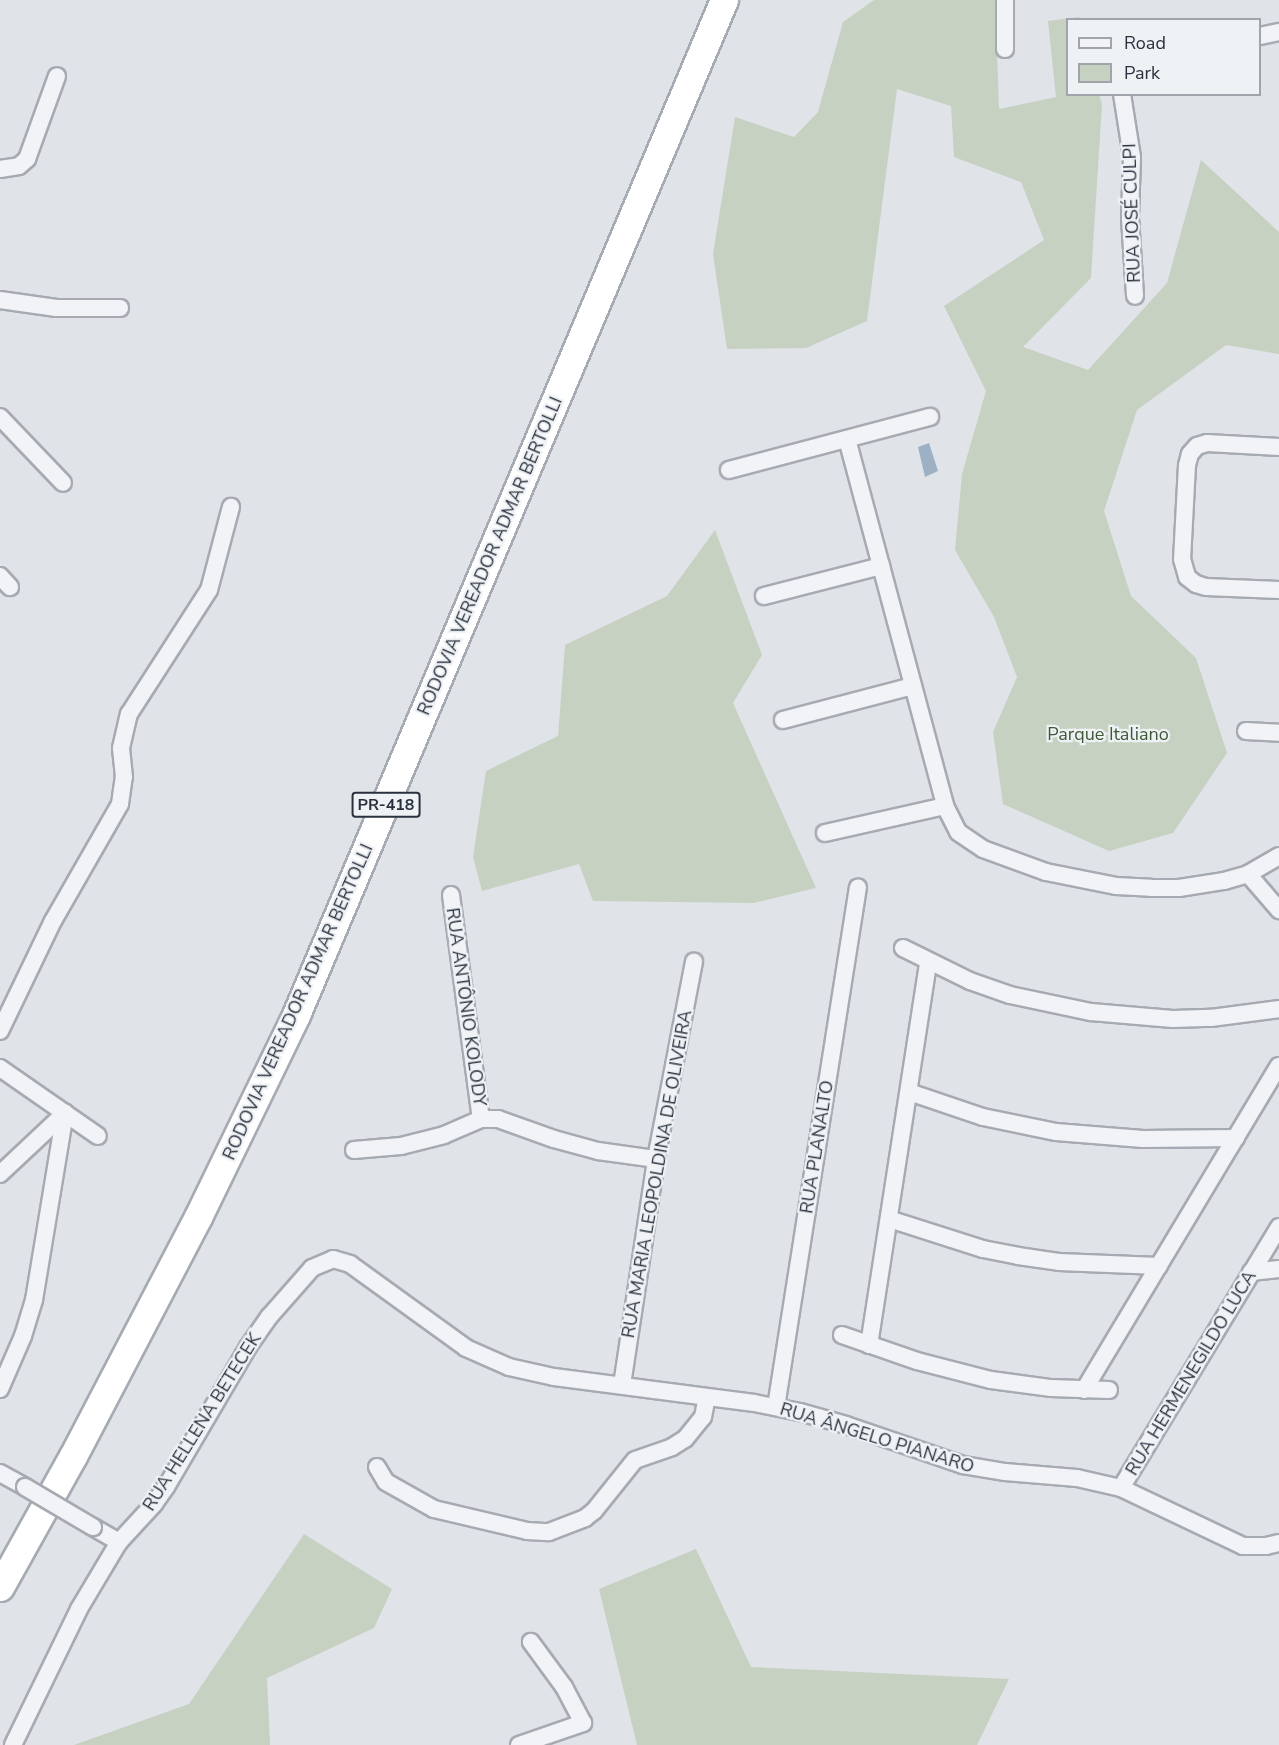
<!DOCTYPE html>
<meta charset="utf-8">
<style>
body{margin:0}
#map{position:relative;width:1279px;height:1745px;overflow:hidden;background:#e0e3e8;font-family:"Nunito Sans",sans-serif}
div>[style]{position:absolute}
.green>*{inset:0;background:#c6d1c1}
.water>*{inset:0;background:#9db1c5}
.roads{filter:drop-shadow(2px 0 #a6aab2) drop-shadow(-2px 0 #a6aab2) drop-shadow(0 2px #a6aab2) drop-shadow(0 -2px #a6aab2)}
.minor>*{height:16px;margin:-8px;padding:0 8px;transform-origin:8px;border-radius:8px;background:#f2f3f6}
.trunk>*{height:27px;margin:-13.5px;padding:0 13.5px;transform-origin:13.5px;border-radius:13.5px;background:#fff}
.bridges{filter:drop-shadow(2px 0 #a6aab2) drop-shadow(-2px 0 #a6aab2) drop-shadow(0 2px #a6aab2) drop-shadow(0 -2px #a6aab2)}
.minor-bridge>*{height:16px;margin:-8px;padding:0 8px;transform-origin:8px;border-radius:8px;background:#f2f3f6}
span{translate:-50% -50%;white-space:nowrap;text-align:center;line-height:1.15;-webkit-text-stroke:4.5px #eff2f5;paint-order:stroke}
.shield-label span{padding:2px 4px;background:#eff2f5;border:2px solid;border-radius:4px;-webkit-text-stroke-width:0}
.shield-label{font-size:16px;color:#2a313e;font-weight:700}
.street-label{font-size:18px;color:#2a313e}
.park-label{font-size:18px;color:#3f5838}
.legend{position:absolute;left:1066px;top:18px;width:195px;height:78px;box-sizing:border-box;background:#eff2f5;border:2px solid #a0a5ac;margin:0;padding:8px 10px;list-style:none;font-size:18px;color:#2a313e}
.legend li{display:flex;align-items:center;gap:12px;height:30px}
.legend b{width:30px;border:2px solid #a0a5ac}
</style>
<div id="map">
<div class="green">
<i style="clip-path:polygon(874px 0,995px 0,999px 109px,1056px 97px,1048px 21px,1079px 17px,1080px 19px,1068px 20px,1068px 94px,1099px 95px,1102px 104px,1091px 278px,1023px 347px,1088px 370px,1167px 283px,1201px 160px,1279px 232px,1279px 354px,1226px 345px,1137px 410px,1104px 511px,1131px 596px,1196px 658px,1227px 753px,1173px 833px,1109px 851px,1003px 804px,993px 732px,1017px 677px,994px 617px,955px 550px,962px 474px,986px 391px,944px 306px,1044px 240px,1021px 182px,954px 157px,951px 106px,897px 89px,867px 321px,806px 348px,727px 349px,713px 254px,735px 117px,794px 137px,818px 112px,843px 22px)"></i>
<i style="clip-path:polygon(715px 530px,762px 655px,733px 703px,816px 888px,754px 903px,593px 901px,579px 864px,482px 891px,473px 857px,486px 771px,558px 736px,565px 645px,667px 596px)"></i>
<i style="clip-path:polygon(304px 1534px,392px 1589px,374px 1628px,267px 1678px,270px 1745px,74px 1745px,189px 1704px)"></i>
<i style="clip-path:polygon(696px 1549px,751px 1667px,1009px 1679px,977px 1745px,637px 1745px,599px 1589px)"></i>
</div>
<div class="water">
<i style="clip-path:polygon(929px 443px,938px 471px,925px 477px,918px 447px)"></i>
</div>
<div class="roads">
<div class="minor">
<i style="left:1260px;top:36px;width:19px;rotate:-12deg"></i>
<i style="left:1005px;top:49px;width:49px;rotate:-90deg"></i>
<i style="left:1122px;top:94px;width:64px;rotate:81deg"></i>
<i style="left:1132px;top:157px;width:61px;rotate:91.9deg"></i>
<i style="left:1130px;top:218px;width:78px;rotate:86.3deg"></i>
<i style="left:0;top:169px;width:19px;rotate:-9deg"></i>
<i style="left:19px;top:166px;width:11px;rotate:-41deg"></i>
<i style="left:27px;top:159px;width:88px;rotate:-70.1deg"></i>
<i style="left:0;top:300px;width:57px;rotate:8.1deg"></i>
<i style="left:56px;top:308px;width:64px"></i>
<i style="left:0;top:417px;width:91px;rotate:46.3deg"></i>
<i style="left:847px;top:439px;width:380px;rotate:75deg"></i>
<i style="left:945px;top:806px;width:29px;rotate:63deg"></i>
<i style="left:958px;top:832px;width:30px;rotate:34deg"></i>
<i style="left:983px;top:849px;width:67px;rotate:20.1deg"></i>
<i style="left:1046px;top:872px;width:71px;rotate:11.3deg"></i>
<i style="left:1116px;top:886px;width:35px;rotate:3deg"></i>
<i style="left:1151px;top:888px;width:28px"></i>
<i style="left:1179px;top:888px;width:46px;rotate:-8.8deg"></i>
<i style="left:1224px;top:881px;width:25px;rotate:-16deg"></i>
<i style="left:1248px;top:874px;width:36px;rotate:-30deg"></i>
<i style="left:1279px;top:447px;width:72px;rotate:-176.8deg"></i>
<i style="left:1207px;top:443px;width:10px;rotate:163deg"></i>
<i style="left:1197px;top:446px;width:11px;rotate:131deg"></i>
<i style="left:1190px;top:454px;width:11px;rotate:105deg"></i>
<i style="left:1187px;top:465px;width:94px;rotate:93deg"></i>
<i style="left:1182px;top:559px;width:19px;rotate:74deg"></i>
<i style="left:1187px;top:577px;width:11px;rotate:38deg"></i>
<i style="left:1196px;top:584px;width:10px;rotate:17deg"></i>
<i style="left:1206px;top:587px;width:73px;rotate:2.4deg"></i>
<i style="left:729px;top:470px;width:208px;rotate:-14.8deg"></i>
<i style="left:0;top:576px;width:15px;rotate:48deg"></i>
<i style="left:764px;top:596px;width:121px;rotate:-14.4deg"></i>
<i style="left:783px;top:720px;width:134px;rotate:-14.7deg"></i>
<i style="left:1246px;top:731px;width:33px;rotate:3deg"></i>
<i style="left:825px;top:833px;width:123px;rotate:-12.7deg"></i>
<i style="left:1248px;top:874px;width:48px;rotate:49.3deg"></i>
<i style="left:451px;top:895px;width:226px;rotate:82.4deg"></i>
<i style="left:481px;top:1119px;width:17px"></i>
<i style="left:498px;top:1119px;width:59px;rotate:19.7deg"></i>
<i style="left:554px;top:1139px;width:46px;rotate:15.3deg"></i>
<i style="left:598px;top:1151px;width:59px;rotate:7.9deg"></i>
<i style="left:903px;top:948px;width:75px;rotate:26.2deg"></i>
<i style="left:970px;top:981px;width:42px;rotate:19.3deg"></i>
<i style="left:1010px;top:995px;width:83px;rotate:11.9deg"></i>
<i style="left:1091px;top:1012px;width:82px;rotate:4.9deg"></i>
<i style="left:1173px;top:1019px;width:38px;rotate:-2deg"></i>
<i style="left:1211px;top:1018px;width:69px;rotate:-7.5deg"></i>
<i style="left:0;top:1031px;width:122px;rotate:-64.3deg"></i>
<i style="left:53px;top:921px;width:135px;rotate:-60.2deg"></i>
<i style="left:120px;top:804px;width:27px;rotate:-82deg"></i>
<i style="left:124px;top:777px;width:29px;rotate:-96deg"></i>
<i style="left:121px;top:748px;width:35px;rotate:-77deg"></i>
<i style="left:129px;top:714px;width:148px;rotate:-57.2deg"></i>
<i style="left:209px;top:590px;width:86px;rotate:-75.2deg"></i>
<i style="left:0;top:1068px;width:119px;rotate:34.8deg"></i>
<i style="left:909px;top:1092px;width:78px;rotate:18.7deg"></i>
<i style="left:983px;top:1117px;width:75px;rotate:11.6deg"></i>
<i style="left:1056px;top:1132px;width:87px;rotate:4.6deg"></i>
<i style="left:1143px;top:1139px;width:93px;rotate:-0.6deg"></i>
<i style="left:354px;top:1150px;width:47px;rotate:-4.9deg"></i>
<i style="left:401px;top:1146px;width:44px;rotate:-14.3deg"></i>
<i style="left:444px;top:1135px;width:40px;rotate:-23.4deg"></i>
<i style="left:0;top:1174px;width:89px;rotate:-43.2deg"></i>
<i style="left:889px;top:1219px;width:99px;rotate:17.7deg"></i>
<i style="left:983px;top:1249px;width:36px;rotate:11deg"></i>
<i style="left:1018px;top:1256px;width:41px;rotate:8.3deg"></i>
<i style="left:1059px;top:1262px;width:100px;rotate:2.3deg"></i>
<i style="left:1251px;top:1272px;width:28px;rotate:-6deg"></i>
<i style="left:842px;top:1335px;width:79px;rotate:19.1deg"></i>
<i style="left:917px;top:1361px;width:76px;rotate:14.4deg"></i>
<i style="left:991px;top:1380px;width:61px;rotate:7.6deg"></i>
<i style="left:1051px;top:1388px;width:58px;rotate:2deg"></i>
<i style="left:869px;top:1345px;width:388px;rotate:-81.2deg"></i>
<i style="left:622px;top:1385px;width:229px;rotate:-81.4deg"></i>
<i style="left:656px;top:1159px;width:201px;rotate:-79.1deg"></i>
<i style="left:0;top:1389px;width:58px;rotate:-66.5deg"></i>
<i style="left:23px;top:1336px;width:38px;rotate:-73deg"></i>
<i style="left:34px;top:1300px;width:190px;rotate:-80.6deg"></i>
<i style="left:1084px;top:1390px;width:378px;rotate:-59deg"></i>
<i style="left:776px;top:1407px;width:526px;rotate:-81.04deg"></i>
<i style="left:377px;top:1467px;width:17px;rotate:59deg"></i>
<i style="left:386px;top:1482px;width:55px;rotate:29.4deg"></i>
<i style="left:434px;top:1509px;width:96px;rotate:13.3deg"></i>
<i style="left:527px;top:1531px;width:22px;rotate:3deg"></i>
<i style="left:549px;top:1532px;width:39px;rotate:-21deg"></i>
<i style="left:585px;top:1518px;width:11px;rotate:-38deg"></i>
<i style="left:594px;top:1511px;width:65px;rotate:-51.2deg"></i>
<i style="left:635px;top:1460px;width:39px;rotate:-19deg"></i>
<i style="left:672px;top:1447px;width:15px;rotate:-32deg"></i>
<i style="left:685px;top:1439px;width:28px;rotate:-51deg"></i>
<i style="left:703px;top:1417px;width:20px;rotate:-79deg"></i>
<i style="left:0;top:1473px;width:29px;rotate:29deg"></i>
<i style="left:1121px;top:1488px;width:305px;rotate:-58.8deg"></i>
<i style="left:93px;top:1527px;width:30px;rotate:30deg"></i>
<i style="left:13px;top:1745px;width:151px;rotate:-64.1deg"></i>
<i style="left:79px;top:1609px;width:78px;rotate:-59.2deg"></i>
<i style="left:119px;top:1542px;width:52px;rotate:-47.4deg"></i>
<i style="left:154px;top:1504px;width:21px;rotate:-55deg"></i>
<i style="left:166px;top:1487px;width:162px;rotate:-59.6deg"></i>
<i style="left:248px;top:1347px;width:37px;rotate:-55deg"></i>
<i style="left:269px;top:1317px;width:65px;rotate:-48.7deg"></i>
<i style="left:312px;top:1268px;width:23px;rotate:-23deg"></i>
<i style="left:333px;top:1259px;width:18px;rotate:16deg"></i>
<i style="left:350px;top:1264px;width:143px;rotate:35.9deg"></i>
<i style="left:466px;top:1348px;width:47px;rotate:23.8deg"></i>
<i style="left:509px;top:1367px;width:46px;rotate:12.5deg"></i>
<i style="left:554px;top:1377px;width:202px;rotate:7.4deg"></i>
<i style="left:754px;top:1403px;width:47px;rotate:11.1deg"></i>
<i style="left:800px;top:1412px;width:48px;rotate:15.8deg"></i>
<i style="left:846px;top:1425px;width:124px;rotate:18.9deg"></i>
<i style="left:963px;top:1465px;width:43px;rotate:9.5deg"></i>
<i style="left:1005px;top:1472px;width:72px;rotate:4.8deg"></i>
<i style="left:1077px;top:1478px;width:45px;rotate:12.8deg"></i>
<i style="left:1121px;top:1488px;width:135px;rotate:25.4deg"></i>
<i style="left:1243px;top:1546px;width:23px"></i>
<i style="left:1266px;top:1546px;width:13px;rotate:-13deg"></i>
<i style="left:519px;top:1745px;width:68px;rotate:-19deg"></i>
<i style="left:583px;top:1723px;width:41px;rotate:-117.8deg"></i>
<i style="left:564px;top:1687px;width:56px;rotate:-126.3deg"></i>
</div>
<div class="trunk">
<i style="left:0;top:1587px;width:150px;rotate:-60.9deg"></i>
<i style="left:73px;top:1456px;width:270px;rotate:-62.4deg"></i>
<i style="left:198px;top:1217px;width:225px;rotate:-64.1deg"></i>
<i style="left:296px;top:1015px;width:1102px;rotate:-67.14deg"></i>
</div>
</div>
<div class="bridges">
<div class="minor-bridge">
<i style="left:25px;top:1487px;width:79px;rotate:30.5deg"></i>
</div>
</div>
<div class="shield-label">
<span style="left:386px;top:805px">PR-418</span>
</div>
<div class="street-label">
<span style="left:1132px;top:213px;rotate:-92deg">RUA JOSÉ CULPI</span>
<span style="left:490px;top:556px;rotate:-67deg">RODOVIA VEREADOR ADMAR BERTOLLI</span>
<span style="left:298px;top:1002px;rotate:-66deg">RODOVIA VEREADOR ADMAR BERTOLLI</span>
<span style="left:466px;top:1007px;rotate:82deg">RUA ANTÔNIO KOLODY</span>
<span style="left:817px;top:1147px;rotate:-81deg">RUA PLANALTO</span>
<span style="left:657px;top:1174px;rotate:-80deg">RUA MARIA LEOPOLDINA DE OLIVEIRA</span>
<span style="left:1191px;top:1373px;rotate:-59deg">RUA HERMENEGILDO LUCA</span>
<span style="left:202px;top:1422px;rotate:-58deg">RUA HELLENA BETECEK</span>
<span style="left:877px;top:1438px;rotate:17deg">RUA ÂNGELO PIANARO</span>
</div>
<div class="park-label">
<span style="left:1108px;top:734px">Parque Italiano</span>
</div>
<ul class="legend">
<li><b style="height:8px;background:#f2f3f6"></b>Road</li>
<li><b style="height:16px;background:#c6d1c1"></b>Park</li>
</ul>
</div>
